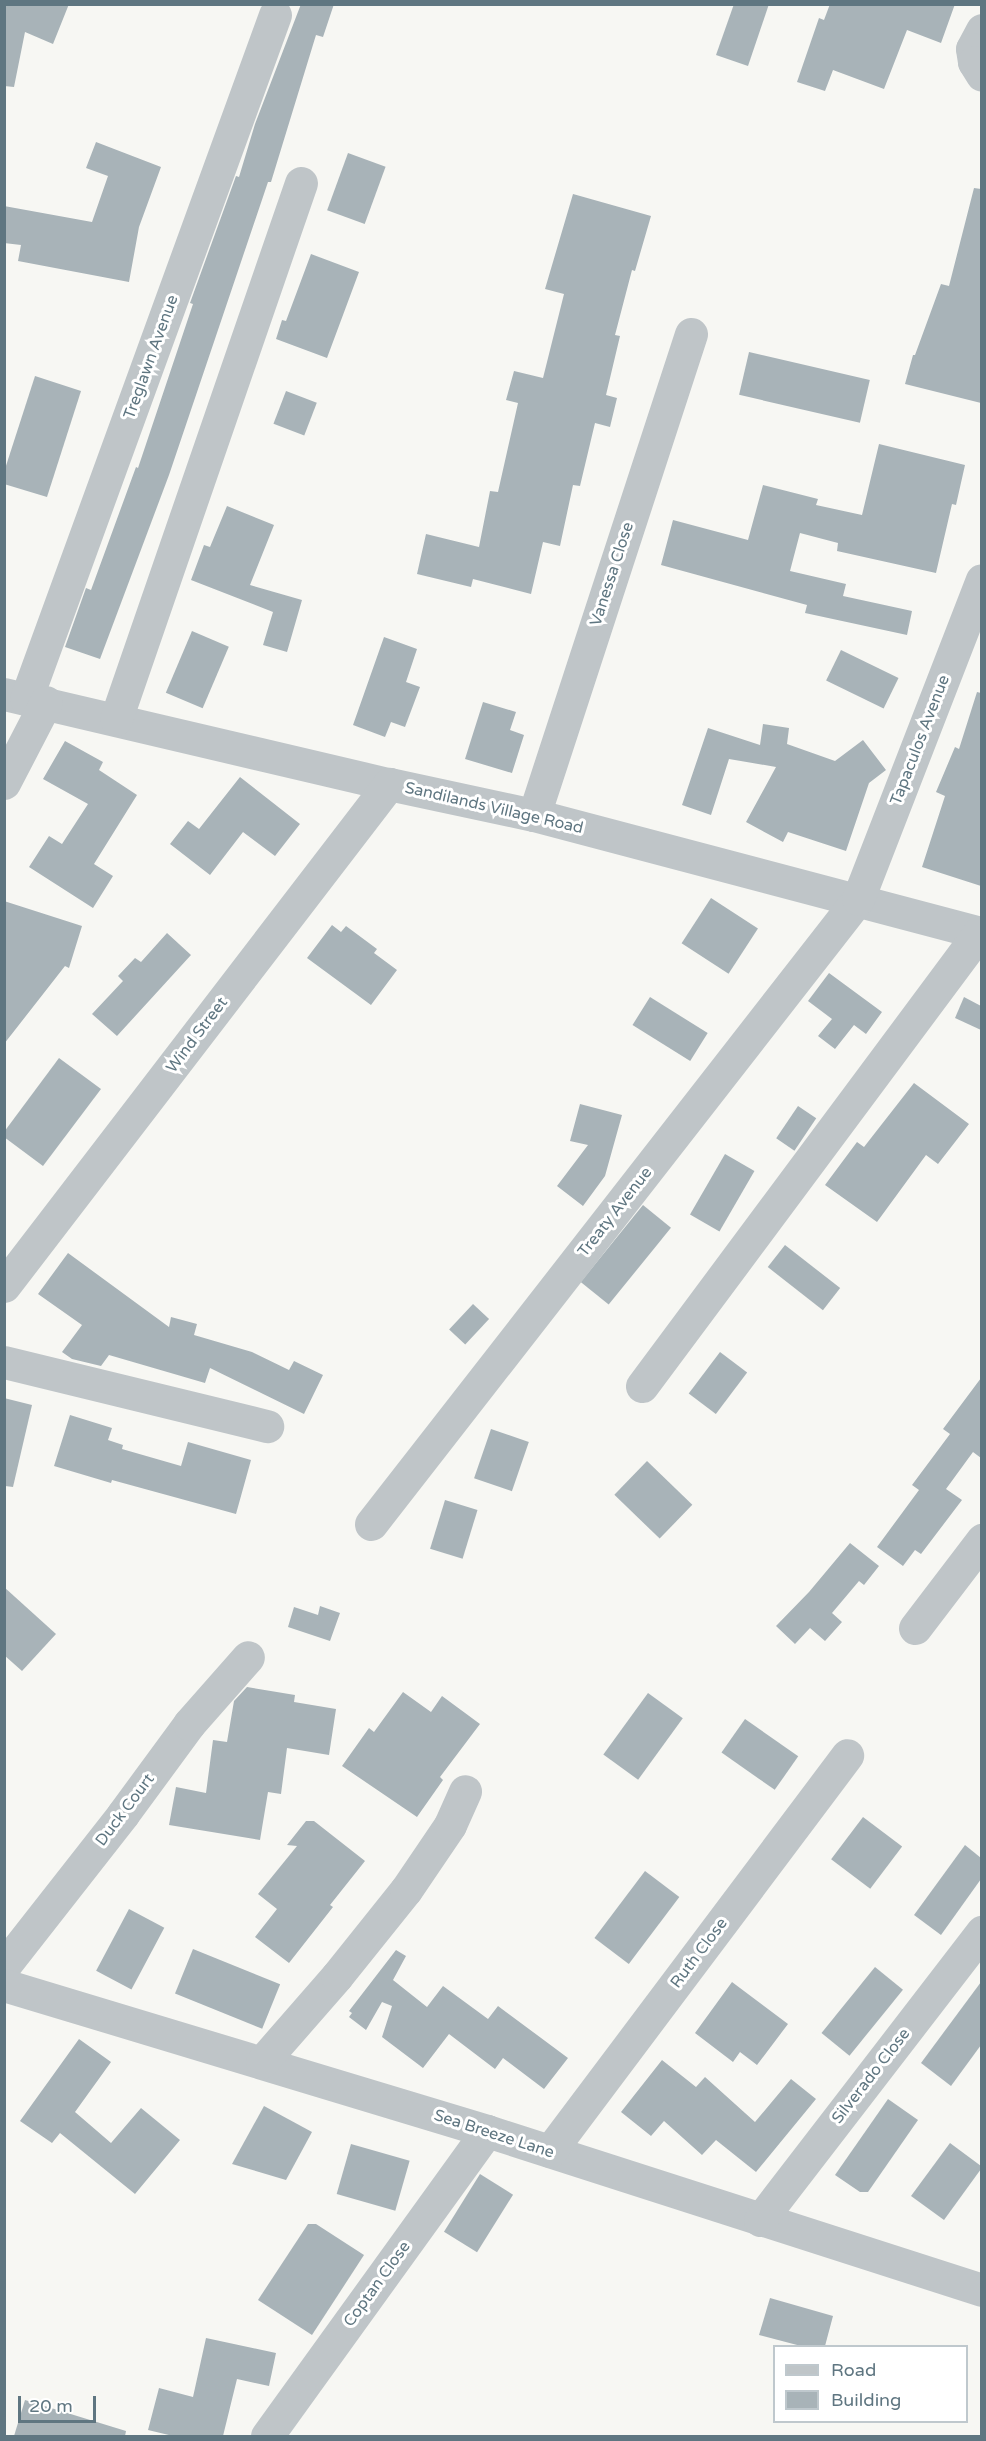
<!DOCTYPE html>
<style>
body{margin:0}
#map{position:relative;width:986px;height:2441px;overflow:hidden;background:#f7f7f3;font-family:"Varela Round",sans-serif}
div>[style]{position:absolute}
.building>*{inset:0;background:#a8b3b8;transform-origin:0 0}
.minor>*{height:33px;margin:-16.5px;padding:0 16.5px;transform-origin:16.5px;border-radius:16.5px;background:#bfc5c8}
span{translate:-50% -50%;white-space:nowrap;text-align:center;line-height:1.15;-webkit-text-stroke:6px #fff;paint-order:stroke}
.street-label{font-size:16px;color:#5f7681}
.frame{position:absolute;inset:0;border:6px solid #5f7681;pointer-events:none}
.legend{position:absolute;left:773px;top:2345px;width:195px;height:78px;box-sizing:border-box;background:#fff;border:2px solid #bfc8cd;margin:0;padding:8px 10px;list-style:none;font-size:18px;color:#5f7681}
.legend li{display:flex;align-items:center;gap:12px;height:30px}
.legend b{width:30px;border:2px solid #bfc8cd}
.scale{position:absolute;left:18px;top:2396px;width:78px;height:27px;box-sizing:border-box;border:3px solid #5f7681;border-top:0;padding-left:8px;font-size:18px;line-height:21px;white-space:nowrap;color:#5f7681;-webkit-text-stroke:4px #fff;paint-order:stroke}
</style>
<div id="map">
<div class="building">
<i style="clip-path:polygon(4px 4px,69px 4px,53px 44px,25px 32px,14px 87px,4px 86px)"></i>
<i style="clip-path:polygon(301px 4px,334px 4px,323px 37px,316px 35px,271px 182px,268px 182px,169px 475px,100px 659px,65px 647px,86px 588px,91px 590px,136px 467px,138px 468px,193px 304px,190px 303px,236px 176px,239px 177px,255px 124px)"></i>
<i style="clip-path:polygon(734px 4px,769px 4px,748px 66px,716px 55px)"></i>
<i style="clip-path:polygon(830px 4px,955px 4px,941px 43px,907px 30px,884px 89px,833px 70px,825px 91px,797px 82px,819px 18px,824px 20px)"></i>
<i style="clip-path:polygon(96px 142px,161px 167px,139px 227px,129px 282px,18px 261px,21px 245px,4px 243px,4px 206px,92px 222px,108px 176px,86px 168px)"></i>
<i style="left:348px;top:153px;width:40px;height:61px;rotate:20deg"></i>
<i style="clip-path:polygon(974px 188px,981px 189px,981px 403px,905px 384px,913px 355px,915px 355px,941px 284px,949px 286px)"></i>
<i style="clip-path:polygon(573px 194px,651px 216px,635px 271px,632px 270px,615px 335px,620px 336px,606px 395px,617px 398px,610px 427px,595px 423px,580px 486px,573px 485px,560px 546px,543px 542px,531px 594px,473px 579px,471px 587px,417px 574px,426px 534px,479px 547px,490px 491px,498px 492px,518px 403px,506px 400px,514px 371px,543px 378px,564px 294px,545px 289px)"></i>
<i style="clip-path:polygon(311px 254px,359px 272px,327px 358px,276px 339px,282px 320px,286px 321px)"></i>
<i style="left:749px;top:352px;width:124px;height:44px;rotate:13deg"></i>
<i style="clip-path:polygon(35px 376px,81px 391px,47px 497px,4px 484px,4px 472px)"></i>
<i style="left:286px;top:391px;width:33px;height:35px;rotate:21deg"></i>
<i style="clip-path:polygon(879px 444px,965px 465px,956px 505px,952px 504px,936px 573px,837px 551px,838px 543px,800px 533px,790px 571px,846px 584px,843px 596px,912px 611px,907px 635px,805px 613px,807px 605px,661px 565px,673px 520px,748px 540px,763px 485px,818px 499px,816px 505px,862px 515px)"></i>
<i style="clip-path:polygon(227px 506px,274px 525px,250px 585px,302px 600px,287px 652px,263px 645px,273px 612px,191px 580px,204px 545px,210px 547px)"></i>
<i style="left:192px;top:631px;width:40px;height:67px;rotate:23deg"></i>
<i style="clip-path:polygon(384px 637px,417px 649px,406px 682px,420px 687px,405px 727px,391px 722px,385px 737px,353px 725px)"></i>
<i style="left:841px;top:650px;width:64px;height:34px;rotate:26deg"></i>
<i style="clip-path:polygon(977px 692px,981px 693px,981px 886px,922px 867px,945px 796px,936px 792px,955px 747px,959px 749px)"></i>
<i style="clip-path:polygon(483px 702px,516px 712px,510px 730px,524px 735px,512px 773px,465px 759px)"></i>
<i style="clip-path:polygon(763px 724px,789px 728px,787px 744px,835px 761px,863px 740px,886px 770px,869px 783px,846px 851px,788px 832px,783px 842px,746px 822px,776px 767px,729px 759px,711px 815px,682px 805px,708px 728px,760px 745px)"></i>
<i style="clip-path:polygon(65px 741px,103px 762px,99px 770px,137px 795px,94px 864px,113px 876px,93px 908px,29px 867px,49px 836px,62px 844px,88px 804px,43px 779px)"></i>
<i style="clip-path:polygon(240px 777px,300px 824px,275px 856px,243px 832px,210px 875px,170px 844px,188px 821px,199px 829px)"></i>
<i style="left:711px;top:898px;width:56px;height:54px;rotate:33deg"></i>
<i style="clip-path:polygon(4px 901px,82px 926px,69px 968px,65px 966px,4px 1044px)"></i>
<i style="clip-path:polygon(332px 925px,341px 932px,346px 926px,377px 949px,374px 953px,397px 970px,371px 1005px,307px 958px)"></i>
<i style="clip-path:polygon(167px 933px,191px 955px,117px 1036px,92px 1014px,123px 981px,118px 976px,135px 958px,141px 962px)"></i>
<i style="clip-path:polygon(829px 973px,882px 1012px,866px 1034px,854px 1025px,835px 1049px,818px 1036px,832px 1019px,808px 1001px)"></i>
<i style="left:650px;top:997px;width:68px;height:33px;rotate:32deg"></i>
<i style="clip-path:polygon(964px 997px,981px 1006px,981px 1030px,955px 1018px)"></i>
<i style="clip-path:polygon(59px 1058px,101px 1089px,43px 1166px,4px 1137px,4px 1132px)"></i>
<i style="clip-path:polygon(914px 1083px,969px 1124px,938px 1164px,926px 1155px,877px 1222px,825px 1185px,857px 1142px,864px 1147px)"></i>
<i style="clip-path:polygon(580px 1104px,622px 1115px,605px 1176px,583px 1206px,557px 1186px,588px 1145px,570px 1141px)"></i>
<i style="left:798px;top:1106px;width:22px;height:39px;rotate:34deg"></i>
<i style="left:725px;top:1154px;width:34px;height:70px;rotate:30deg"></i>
<i style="left:643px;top:1205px;width:36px;height:99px;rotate:39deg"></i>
<i style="left:785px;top:1245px;width:70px;height:28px;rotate:38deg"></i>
<i style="clip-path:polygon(68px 1253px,169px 1327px,171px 1317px,197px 1324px,194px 1335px,252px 1352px,289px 1370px,294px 1361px,323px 1375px,304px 1414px,210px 1368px,205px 1383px,109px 1355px,101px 1366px,72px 1359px,62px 1352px,82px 1325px,38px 1294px)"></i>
<i style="left:473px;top:1304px;width:22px;height:35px;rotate:43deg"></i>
<i style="left:720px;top:1352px;width:34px;height:52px;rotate:37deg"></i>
<i style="clip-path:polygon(981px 1378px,981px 1458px,973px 1452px,946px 1489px,962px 1500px,921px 1554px,915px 1550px,903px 1566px,877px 1547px,919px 1490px,912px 1485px,950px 1434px,943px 1429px)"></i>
<i style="clip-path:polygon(4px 1398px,32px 1405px,13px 1487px,5px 1486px)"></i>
<i style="clip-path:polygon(70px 1415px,112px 1428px,108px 1440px,123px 1445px,122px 1449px,181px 1466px,188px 1442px,251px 1460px,236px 1514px,112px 1480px,111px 1483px,54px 1466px)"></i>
<i style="left:491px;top:1429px;width:40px;height:52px;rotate:19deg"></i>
<i style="left:647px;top:1461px;width:63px;height:47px;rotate:44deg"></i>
<i style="left:445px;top:1500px;width:34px;height:51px;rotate:17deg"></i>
<i style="clip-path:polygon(850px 1543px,879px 1566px,864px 1585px,859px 1581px,832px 1613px,842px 1622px,825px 1641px,810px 1628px,795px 1644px,776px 1626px,809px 1592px)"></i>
<i style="clip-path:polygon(4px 1587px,56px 1634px,22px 1671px,4px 1655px)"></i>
<i style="clip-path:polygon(320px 1606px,340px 1613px,330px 1641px,288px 1627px,294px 1607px,318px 1615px)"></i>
<i style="clip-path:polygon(247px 1687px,295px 1695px,294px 1702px,336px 1709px,329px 1755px,287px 1748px,281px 1794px,268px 1792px,260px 1840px,169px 1825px,176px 1787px,206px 1793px,213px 1740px,227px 1742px,234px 1701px)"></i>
<i style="clip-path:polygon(403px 1692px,431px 1712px,442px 1696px,480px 1724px,440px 1777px,443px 1780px,417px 1817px,342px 1766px,369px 1728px,374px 1732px)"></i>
<i style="left:648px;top:1693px;width:43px;height:76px;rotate:36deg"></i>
<i style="left:745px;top:1719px;width:65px;height:41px;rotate:35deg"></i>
<i style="left:863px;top:1817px;width:49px;height:53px;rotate:37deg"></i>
<i style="clip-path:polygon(306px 1821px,314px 1821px,365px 1861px,330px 1905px,333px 1907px,289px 1963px,255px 1937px,277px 1909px,258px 1894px,297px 1846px,287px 1845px)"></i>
<i style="clip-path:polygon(965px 1845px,981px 1858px,981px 1879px,941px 1935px,914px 1915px)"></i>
<i style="left:645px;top:1871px;width:43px;height:84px;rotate:37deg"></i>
<i style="left:129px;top:1909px;width:40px;height:70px;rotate:28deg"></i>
<i style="left:193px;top:1949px;width:94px;height:48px;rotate:22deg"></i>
<i style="clip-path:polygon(396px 1950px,406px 1956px,393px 1980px,427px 2007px,443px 1986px,488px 2019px,498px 2006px,568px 2058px,544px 2089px,503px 2058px,495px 2069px,449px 2034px,423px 2068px,382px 2037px,392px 2006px,382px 2002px,366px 2030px,349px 2017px,352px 2013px,349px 2011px)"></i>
<i style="left:875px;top:1967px;width:36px;height:85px;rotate:39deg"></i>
<i style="clip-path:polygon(732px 1982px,788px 2024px,757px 2065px,740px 2052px,733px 2062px,695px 2033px)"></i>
<i style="clip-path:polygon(981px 1982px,981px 2045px,951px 2086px,921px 2063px)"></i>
<i style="clip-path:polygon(79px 2039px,111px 2062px,75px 2112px,111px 2143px,141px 2108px,180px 2140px,135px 2194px,60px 2133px,52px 2143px,20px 2121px)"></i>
<i style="clip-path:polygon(662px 2060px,696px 2087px,705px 2077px,755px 2122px,791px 2079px,816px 2099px,756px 2172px,716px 2140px,702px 2155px,664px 2121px,651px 2136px,621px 2112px)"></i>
<i style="clip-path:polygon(888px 2099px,918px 2120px,868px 2192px,860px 2192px,835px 2175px)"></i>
<i style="clip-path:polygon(264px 2106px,312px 2132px,286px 2180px,232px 2164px)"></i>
<i style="clip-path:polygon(950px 2143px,981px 2166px,981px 2169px,944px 2220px,911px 2196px)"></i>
<i style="left:351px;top:2144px;width:61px;height:52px;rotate:16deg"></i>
<i style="left:480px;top:2174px;width:39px;height:68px;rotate:32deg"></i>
<i style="clip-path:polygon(308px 2224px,316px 2224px,364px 2255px,312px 2335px,258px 2300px)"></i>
<i style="clip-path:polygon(770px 2298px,833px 2316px,825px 2346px,801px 2346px,759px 2335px)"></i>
<i style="clip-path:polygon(206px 2338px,276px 2353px,269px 2386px,237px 2379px,223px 2436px,173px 2436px,148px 2430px,159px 2388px,193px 2397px)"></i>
<i style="clip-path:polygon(25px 2400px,126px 2431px,125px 2436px,14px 2436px)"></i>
</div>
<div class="minor">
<i style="left:982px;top:30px;width:21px;rotate:118deg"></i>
<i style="left:972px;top:49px;width:13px;rotate:81deg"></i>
<i style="left:974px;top:62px;width:15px;rotate:58deg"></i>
<i style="left:4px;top:694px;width:395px;rotate:13.2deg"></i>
<i style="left:389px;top:784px;width:148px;rotate:12.1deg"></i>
<i style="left:534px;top:815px;width:463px;rotate:14.8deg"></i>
<i style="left:26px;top:699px;width:728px;rotate:-70deg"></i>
<i style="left:116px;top:719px;width:567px;rotate:-70.96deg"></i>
<i style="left:4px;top:783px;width:91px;rotate:-62.6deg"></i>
<i style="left:534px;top:815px;width:506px;rotate:-71.92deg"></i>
<i style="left:4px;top:1286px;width:633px;rotate:-52.51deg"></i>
<i style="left:4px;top:1362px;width:271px;rotate:13.7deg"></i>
<i style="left:642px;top:1386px;width:565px;rotate:-53.35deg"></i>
<i style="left:371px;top:1524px;width:792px;rotate:-52.07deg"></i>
<i style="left:858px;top:899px;width:342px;rotate:-68.8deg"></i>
<i style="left:915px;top:1628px;width:111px;rotate:-52.7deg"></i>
<i style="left:4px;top:1966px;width:193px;rotate:-51.9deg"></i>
<i style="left:123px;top:1814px;width:112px;rotate:-53.7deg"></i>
<i style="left:189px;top:1724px;width:89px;rotate:-48.6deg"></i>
<i style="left:4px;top:1985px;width:505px;rotate:16.82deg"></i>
<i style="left:487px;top:2131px;width:520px;rotate:17.81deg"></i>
<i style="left:262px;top:2062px;width:114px;rotate:-48.9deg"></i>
<i style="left:337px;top:1976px;width:110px;rotate:-51.3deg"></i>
<i style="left:406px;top:1890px;width:78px;rotate:-55.9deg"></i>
<i style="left:450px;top:1825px;width:37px;rotate:-66deg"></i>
<i style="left:550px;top:2151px;width:495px;rotate:-53.1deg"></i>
<i style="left:760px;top:2220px;width:364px;rotate:-52.4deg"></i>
<i style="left:267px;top:2436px;width:376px;rotate:-54.2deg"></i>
</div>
<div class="street-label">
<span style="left:151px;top:357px;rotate:-70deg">Treglawn Avenue</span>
<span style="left:612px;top:574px;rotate:-72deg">Vanessa Close</span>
<span style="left:920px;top:740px;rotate:-69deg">Tapaculos Avenue</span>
<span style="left:494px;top:808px;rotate:13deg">Sandilands Village Road</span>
<span style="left:197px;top:1035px;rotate:-53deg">Wind Street</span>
<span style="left:615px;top:1212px;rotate:-52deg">Treaty Avenue</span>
<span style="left:125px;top:1810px;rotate:-53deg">Duck Court</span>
<span style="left:699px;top:1953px;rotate:-53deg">Ruth Close</span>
<span style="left:871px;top:2076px;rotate:-52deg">Silverado Close</span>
<span style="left:494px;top:2134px;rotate:18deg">Sea Breeze Lane</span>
<span style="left:377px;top:2284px;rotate:-54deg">Coptan Close</span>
</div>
<div class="frame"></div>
<ul class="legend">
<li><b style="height:8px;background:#bfc5c8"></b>Road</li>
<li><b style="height:16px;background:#a8b3b8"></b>Building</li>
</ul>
<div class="scale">20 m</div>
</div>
